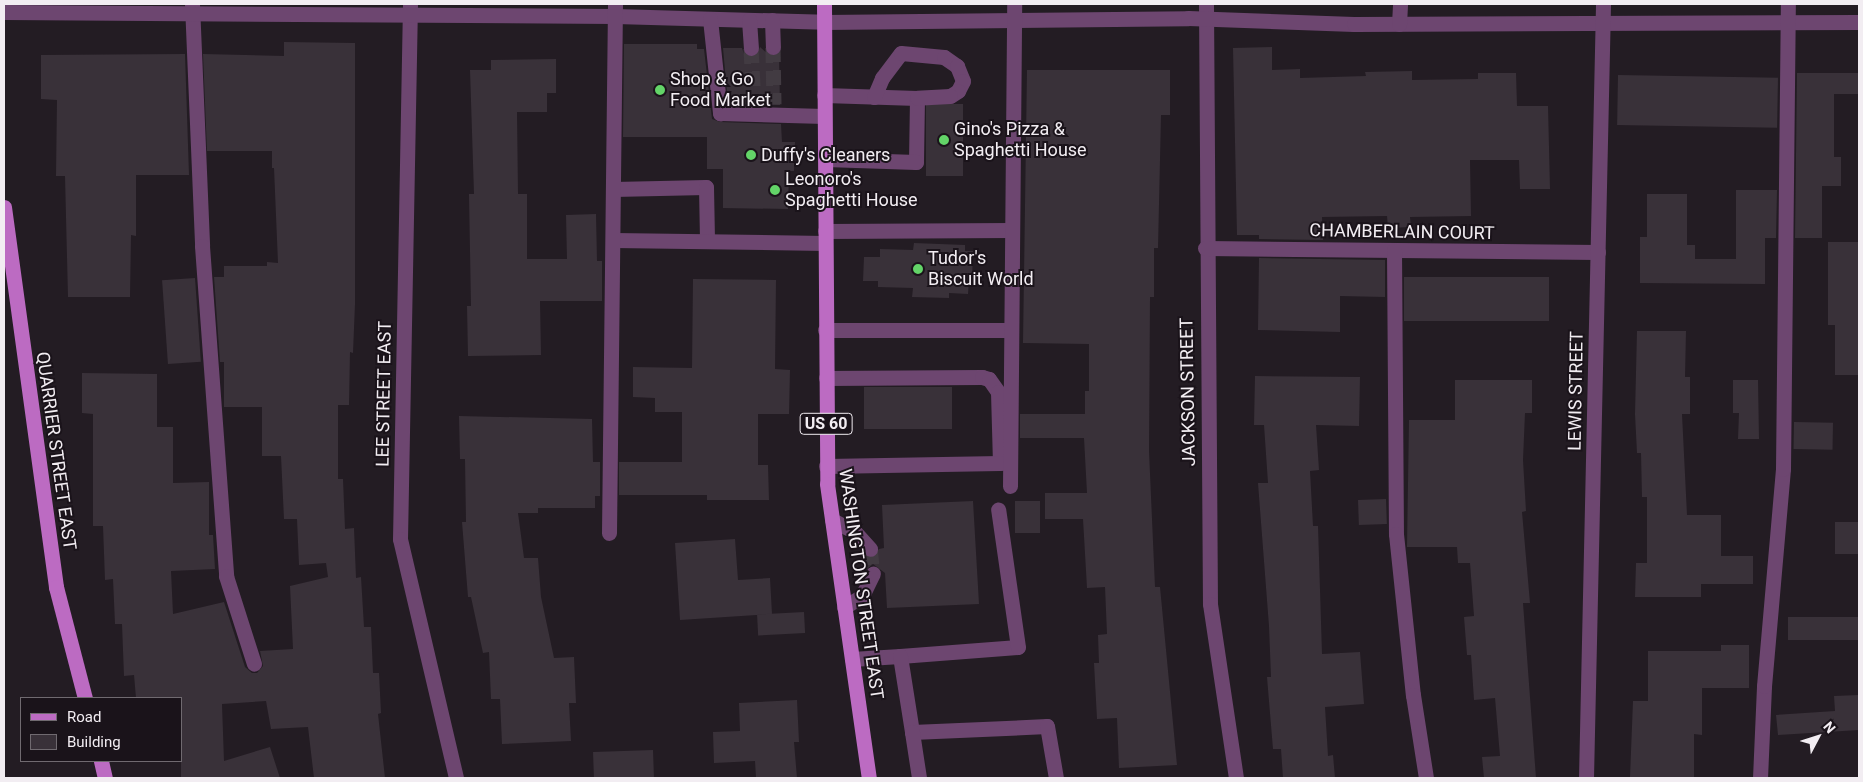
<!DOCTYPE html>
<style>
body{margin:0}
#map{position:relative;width:1863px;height:782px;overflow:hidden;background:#231c23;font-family:Roboto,sans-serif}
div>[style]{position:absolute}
.building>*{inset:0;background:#393139;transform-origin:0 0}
.minor-tunnel>*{height:15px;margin-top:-7.5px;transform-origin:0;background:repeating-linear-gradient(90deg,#423b42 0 15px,transparent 0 23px)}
.minor>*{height:15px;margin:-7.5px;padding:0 7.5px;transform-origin:7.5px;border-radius:7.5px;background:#6d4670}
.major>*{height:15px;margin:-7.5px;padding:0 7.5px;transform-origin:7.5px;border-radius:7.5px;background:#bc6bc2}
.dots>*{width:14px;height:14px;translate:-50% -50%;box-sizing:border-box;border:2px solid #1a131a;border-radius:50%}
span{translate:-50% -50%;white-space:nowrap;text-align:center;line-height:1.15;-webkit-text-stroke:4px #1a131a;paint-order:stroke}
.shield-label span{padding:1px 4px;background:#1a131a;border:1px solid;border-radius:4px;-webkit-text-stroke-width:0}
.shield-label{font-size:16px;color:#f2edf2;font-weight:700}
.poi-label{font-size:18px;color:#f2edf2}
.left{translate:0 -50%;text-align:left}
.street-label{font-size:18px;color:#f2edf2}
.frame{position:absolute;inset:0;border:5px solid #f2edf2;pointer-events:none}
.legend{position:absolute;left:20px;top:697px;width:162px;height:65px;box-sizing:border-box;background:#1a131a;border:1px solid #706a70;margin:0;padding:6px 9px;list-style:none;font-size:15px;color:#f2edf2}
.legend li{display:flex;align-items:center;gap:10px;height:25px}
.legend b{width:25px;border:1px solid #706a70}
.north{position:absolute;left:1793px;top:712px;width:50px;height:50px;-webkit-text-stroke:4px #1a131a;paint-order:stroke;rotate:50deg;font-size:14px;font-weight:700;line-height:20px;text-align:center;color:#f2edf2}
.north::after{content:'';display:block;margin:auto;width:18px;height:22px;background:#f2edf2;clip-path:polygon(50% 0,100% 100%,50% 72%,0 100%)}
</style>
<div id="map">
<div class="building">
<i style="clip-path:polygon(284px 42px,355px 43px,355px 304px,353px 353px,350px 352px,349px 405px,338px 405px,338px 479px,343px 479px,345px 529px,354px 528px,356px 578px,361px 577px,364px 627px,371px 627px,373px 673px,379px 673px,381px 713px,378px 714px,385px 778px,314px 778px,308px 727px,271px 729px,266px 701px,222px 704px,224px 761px,270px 747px,280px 778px,181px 778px,181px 698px,136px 698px,134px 675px,124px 676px,122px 624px,115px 624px,113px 579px,105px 580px,103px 526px,93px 526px,93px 414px,82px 413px,82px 373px,157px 374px,157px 427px,173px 427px,173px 483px,209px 482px,209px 535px,213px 535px,215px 569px,171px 571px,173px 614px,224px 602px,245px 667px,252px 673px,257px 673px,263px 666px,260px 651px,293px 649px,290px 586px,328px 577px,326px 563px,299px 565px,297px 519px,284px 519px,281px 456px,262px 456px,262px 407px,224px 407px,224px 362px,220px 362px,214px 277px,224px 277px,224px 266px,267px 266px,267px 262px,278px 263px,274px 168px,272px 168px,272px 151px,207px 151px,203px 54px,284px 56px)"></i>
<i style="clip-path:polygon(624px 44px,697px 44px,697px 49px,704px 49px,712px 119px,720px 122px,781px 124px,782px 142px,795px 142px,794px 171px,789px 171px,788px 209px,723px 208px,723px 169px,707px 169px,707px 137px,623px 137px)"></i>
<i style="clip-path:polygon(760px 47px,769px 55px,779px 54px,780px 105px,728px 104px,723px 48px,742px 48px,744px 54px,751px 57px,757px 55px)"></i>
<i style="clip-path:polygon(1272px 47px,1272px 70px,1300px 69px,1300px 78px,1366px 76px,1365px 72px,1412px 71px,1412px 80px,1478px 79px,1478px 73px,1516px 73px,1517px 106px,1548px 106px,1550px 189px,1520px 189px,1519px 160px,1470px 160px,1471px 216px,1410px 217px,1411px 227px,1388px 228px,1387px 216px,1322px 217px,1323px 240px,1259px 239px,1259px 235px,1237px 235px,1233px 48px)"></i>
<i style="clip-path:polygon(185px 54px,189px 175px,136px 175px,136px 236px,131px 235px,130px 297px,68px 297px,65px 176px,56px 176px,57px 100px,41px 99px,41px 55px)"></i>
<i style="clip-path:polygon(556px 59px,556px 93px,547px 93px,547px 112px,517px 112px,518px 194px,527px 194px,527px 259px,567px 259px,566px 215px,596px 214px,597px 261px,602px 261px,602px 301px,540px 301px,541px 355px,468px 356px,467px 306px,471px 306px,469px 194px,474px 194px,470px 70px,491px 70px,491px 60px)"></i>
<i style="clip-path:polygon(1027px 70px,1170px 70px,1170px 115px,1161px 115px,1158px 248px,1154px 248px,1154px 297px,1150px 297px,1149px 451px,1155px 587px,1160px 587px,1177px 765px,1119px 768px,1117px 718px,1097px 719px,1094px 663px,1099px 663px,1098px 635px,1107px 634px,1105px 587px,1087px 588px,1083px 519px,1045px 519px,1045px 493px,1087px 493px,1084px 438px,1020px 438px,1020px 414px,1085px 414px,1085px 391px,1089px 391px,1089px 344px,1023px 343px)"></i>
<i style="clip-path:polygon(1797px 73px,1859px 73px,1859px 94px,1834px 94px,1834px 157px,1841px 157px,1841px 186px,1822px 186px,1822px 238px,1795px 238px)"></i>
<i style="left:1618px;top:75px;width:160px;height:50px;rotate:1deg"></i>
<i style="left:963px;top:104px;width:72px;height:37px;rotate:90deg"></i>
<i style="clip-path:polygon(1736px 190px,1777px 190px,1776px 238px,1765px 238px,1765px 284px,1640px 283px,1640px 237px,1647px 237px,1647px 194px,1687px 194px,1687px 245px,1695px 245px,1695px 259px,1736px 259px)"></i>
<i style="clip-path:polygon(1828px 242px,1859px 242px,1859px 375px,1835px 375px,1835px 325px,1828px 325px)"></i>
<i style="clip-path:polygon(914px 243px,965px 245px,965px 251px,973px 251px,972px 280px,969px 280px,968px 294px,949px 293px,949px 298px,912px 297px,913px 288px,878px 287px,878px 281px,863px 281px,864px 257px,880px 257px,880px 249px,913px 250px)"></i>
<i style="clip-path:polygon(1259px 258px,1385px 260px,1385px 297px,1340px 296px,1340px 332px,1258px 330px)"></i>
<i style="left:1404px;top:277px;width:145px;height:44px"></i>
<i style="left:195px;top:278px;width:84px;height:33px;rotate:86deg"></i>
<i style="clip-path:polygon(693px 279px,776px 280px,775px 369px,790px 370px,789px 414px,758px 414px,758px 465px,768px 465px,769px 500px,707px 500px,707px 495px,619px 495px,619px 462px,682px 462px,682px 412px,655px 412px,655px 398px,633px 397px,633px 367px,692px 368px)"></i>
<i style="clip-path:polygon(1637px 331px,1686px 331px,1685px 377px,1690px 377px,1690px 414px,1682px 414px,1687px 515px,1721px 515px,1721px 556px,1753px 556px,1753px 584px,1701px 584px,1701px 597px,1635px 597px,1636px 563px,1647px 563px,1647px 497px,1642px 497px,1641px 453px,1637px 453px,1635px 414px)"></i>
<i style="clip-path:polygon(1255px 376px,1360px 377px,1359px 426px,1316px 425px,1319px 470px,1310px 471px,1313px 526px,1318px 526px,1322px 654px,1360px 652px,1364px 704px,1325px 707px,1328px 756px,1333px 755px,1335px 778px,1283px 778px,1281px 749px,1273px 749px,1267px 677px,1271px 677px,1269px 626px,1258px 483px,1268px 483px,1264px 425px,1254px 425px)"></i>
<i style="clip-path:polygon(1455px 380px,1532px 380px,1532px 413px,1525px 413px,1523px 460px,1526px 511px,1522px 512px,1530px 603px,1523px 603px,1536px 778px,1484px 778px,1482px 757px,1500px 756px,1495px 698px,1474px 700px,1471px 655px,1467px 655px,1464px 617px,1474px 616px,1470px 563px,1458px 563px,1457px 547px,1407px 547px,1409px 420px,1455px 420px)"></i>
<i style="clip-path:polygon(1733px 380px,1758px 380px,1759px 439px,1738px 439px,1739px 413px,1733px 413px)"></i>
<i style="left:864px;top:387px;width:88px;height:42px"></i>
<i style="clip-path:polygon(459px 416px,592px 419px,593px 462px,600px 462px,600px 496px,595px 496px,595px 508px,538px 508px,538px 513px,518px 513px,524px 558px,538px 558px,541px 597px,554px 658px,574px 657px,576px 703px,569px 703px,571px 741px,502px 744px,500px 699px,491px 699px,489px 652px,483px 653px,471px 597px,468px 597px,462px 522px,466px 522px,465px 459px,460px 459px)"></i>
<i style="left:1794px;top:422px;width:39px;height:27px;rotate:1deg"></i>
<i style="left:1386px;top:499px;width:25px;height:28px;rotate:88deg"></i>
<i style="clip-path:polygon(973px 501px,979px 604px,887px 608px,885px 573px,873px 564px,862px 573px,861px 553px,871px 558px,879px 549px,884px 548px,882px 505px)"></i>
<i style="left:1015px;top:501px;width:25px;height:32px"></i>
<i style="left:1859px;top:522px;width:32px;height:24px;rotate:90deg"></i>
<i style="clip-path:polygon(735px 539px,738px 580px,770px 578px,772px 614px,680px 620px,675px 543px)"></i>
<i style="left:804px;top:612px;width:21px;height:47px;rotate:87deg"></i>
<i style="left:1859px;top:617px;width:23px;height:71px;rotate:90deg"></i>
<i style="clip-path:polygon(1721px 645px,1749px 645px,1749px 688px,1702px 688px,1702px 735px,1694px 734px,1694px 778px,1630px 777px,1633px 701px,1648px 701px,1648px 651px,1721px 651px)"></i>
<i style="clip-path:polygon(1859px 695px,1859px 730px,1778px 735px,1776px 715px,1835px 711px,1834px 696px)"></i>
<i style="clip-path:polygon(797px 700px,799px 742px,794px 742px,797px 778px,756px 778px,755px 761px,714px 763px,713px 732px,740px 731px,739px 703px)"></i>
<i style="left:653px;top:750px;width:28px;height:60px;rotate:88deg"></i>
</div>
<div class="minor-tunnel">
<i style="left:773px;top:47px;width:57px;rotate:89deg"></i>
<i style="left:751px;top:48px;width:57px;rotate:87deg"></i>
<i style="left:870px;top:549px;width:24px;rotate:83deg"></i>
</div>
<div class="minor">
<i style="left:192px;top:4px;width:242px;rotate:87.6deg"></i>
<i style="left:202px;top:246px;width:331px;rotate:85.8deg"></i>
<i style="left:226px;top:576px;width:92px;rotate:72.3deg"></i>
<i style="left:410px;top:4px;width:535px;rotate:91.07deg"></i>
<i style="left:400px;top:539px;width:245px;rotate:76.8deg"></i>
<i style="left:1206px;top:4px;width:600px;rotate:89.62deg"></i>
<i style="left:1210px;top:604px;width:176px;rotate:81.5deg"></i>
<i style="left:4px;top:12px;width:611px;rotate:0.38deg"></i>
<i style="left:615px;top:16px;width:209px;rotate:1.6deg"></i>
<i style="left:824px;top:22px;width:364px;rotate:-0.6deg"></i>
<i style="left:1188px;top:18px;width:166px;rotate:2.1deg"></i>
<i style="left:1354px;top:24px;width:505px;rotate:-0.23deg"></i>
<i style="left:710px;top:19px;width:95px;rotate:83.9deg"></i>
<i style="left:720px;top:113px;width:104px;rotate:1.7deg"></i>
<i style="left:749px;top:20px;width:28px;rotate:86deg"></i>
<i style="left:772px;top:20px;width:27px;rotate:88deg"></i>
<i style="left:1399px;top:24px;width:20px;rotate:-87deg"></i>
<i style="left:824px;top:95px;width:93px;rotate:1.8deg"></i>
<i style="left:917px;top:98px;width:64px;rotate:90.9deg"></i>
<i style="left:916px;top:162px;width:91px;rotate:-178.1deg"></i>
<i style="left:874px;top:97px;width:21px;rotate:-67deg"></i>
<i style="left:882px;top:78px;width:31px;rotate:-53deg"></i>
<i style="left:901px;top:53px;width:43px;rotate:5.3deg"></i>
<i style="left:944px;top:57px;width:16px;rotate:35deg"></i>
<i style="left:957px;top:66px;width:16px;rotate:68deg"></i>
<i style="left:963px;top:81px;width:11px;rotate:117deg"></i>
<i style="left:958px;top:91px;width:9px;rotate:148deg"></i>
<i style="left:950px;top:96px;width:33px;rotate:177deg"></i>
<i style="left:613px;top:189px;width:93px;rotate:-1.2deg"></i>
<i style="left:706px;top:187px;width:54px;rotate:88.9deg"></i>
<i style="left:825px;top:231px;width:187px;rotate:-0.3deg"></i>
<i style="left:613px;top:240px;width:212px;rotate:0.8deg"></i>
<i style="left:1205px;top:248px;width:393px;rotate:0.6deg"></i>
<i style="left:1394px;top:250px;width:284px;rotate:89.6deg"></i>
<i style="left:1396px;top:534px;width:162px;rotate:84deg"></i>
<i style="left:1413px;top:695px;width:84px;rotate:81.1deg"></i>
<i style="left:825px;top:330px;width:186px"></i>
<i style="left:826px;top:378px;width:156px;rotate:-0.4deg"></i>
<i style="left:982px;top:377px;width:7px;rotate:16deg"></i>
<i style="left:989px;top:379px;width:16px;rotate:55deg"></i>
<i style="left:998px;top:392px;width:71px;rotate:88.4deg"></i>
<i style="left:1000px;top:463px;width:174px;rotate:179deg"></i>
<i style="left:1010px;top:486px;width:482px;rotate:-89.5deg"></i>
<i style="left:832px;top:520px;width:25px;rotate:27deg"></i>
<i style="left:854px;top:531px;width:24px;rotate:48deg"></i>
<i style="left:609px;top:533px;width:529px;rotate:-89.35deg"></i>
<i style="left:844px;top:607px;width:21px;rotate:-31deg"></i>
<i style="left:862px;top:596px;width:25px;rotate:-64deg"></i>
<i style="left:900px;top:656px;width:118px;rotate:-4.4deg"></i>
<i style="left:1018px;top:647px;width:139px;rotate:-98.2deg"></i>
<i style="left:852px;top:659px;width:48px;rotate:-3.6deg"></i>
<i style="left:900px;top:656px;width:77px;rotate:81deg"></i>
<i style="left:912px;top:732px;width:135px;rotate:-2.5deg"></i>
<i style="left:1047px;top:726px;width:53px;rotate:80.2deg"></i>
<i style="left:912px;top:732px;width:47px;rotate:81.3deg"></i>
<i style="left:1586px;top:778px;width:774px;rotate:-88.74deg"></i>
<i style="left:1760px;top:778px;width:92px;rotate:-87.5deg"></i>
<i style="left:1764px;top:686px;width:218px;rotate:-85deg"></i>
<i style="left:1783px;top:469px;width:465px;rotate:-89.4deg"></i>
</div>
<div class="major">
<i style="left:824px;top:4px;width:480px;rotate:89.6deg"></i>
<i style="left:827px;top:484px;width:297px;rotate:81.9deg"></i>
<i style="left:4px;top:207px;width:384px;rotate:82.2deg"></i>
<i style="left:56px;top:587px;width:115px;rotate:75.4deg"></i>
<i style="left:101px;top:761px;width:17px;rotate:77deg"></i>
</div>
<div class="dots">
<i style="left:660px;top:90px;background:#63d468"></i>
<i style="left:944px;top:140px;background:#63d468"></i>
<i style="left:751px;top:155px;background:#63d468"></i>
<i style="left:775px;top:190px;background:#63d468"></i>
<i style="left:918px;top:269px;background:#63d468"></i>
</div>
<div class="shield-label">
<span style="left:826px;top:424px">US 60</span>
</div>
<div class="poi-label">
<span class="left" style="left:670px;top:90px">Shop &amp; Go<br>Food Market</span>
<span class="left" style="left:954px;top:140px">Gino's Pizza &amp;<br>Spaghetti House</span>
<span class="left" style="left:761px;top:155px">Duffy's Cleaners</span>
<span class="left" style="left:785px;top:190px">Leonoro's<br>Spaghetti House</span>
<span class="left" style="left:928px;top:269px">Tudor's<br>Biscuit World</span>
</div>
<div class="street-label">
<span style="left:1402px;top:232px;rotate:1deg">CHAMBERLAIN COURT</span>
<span style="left:1576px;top:391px;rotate:-89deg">LEWIS STREET</span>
<span style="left:1188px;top:392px;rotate:-91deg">JACKSON STREET</span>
<span style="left:384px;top:394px;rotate:-89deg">LEE STREET EAST</span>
<span style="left:56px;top:451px;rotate:82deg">QUARRIER STREET EAST</span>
<span style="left:861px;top:584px;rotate:82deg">WASHINGTON STREET EAST</span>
</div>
<div class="frame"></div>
<ul class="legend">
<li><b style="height:6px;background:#bc6bc2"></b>Road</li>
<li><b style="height:14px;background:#393139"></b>Building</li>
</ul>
<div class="north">N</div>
</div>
